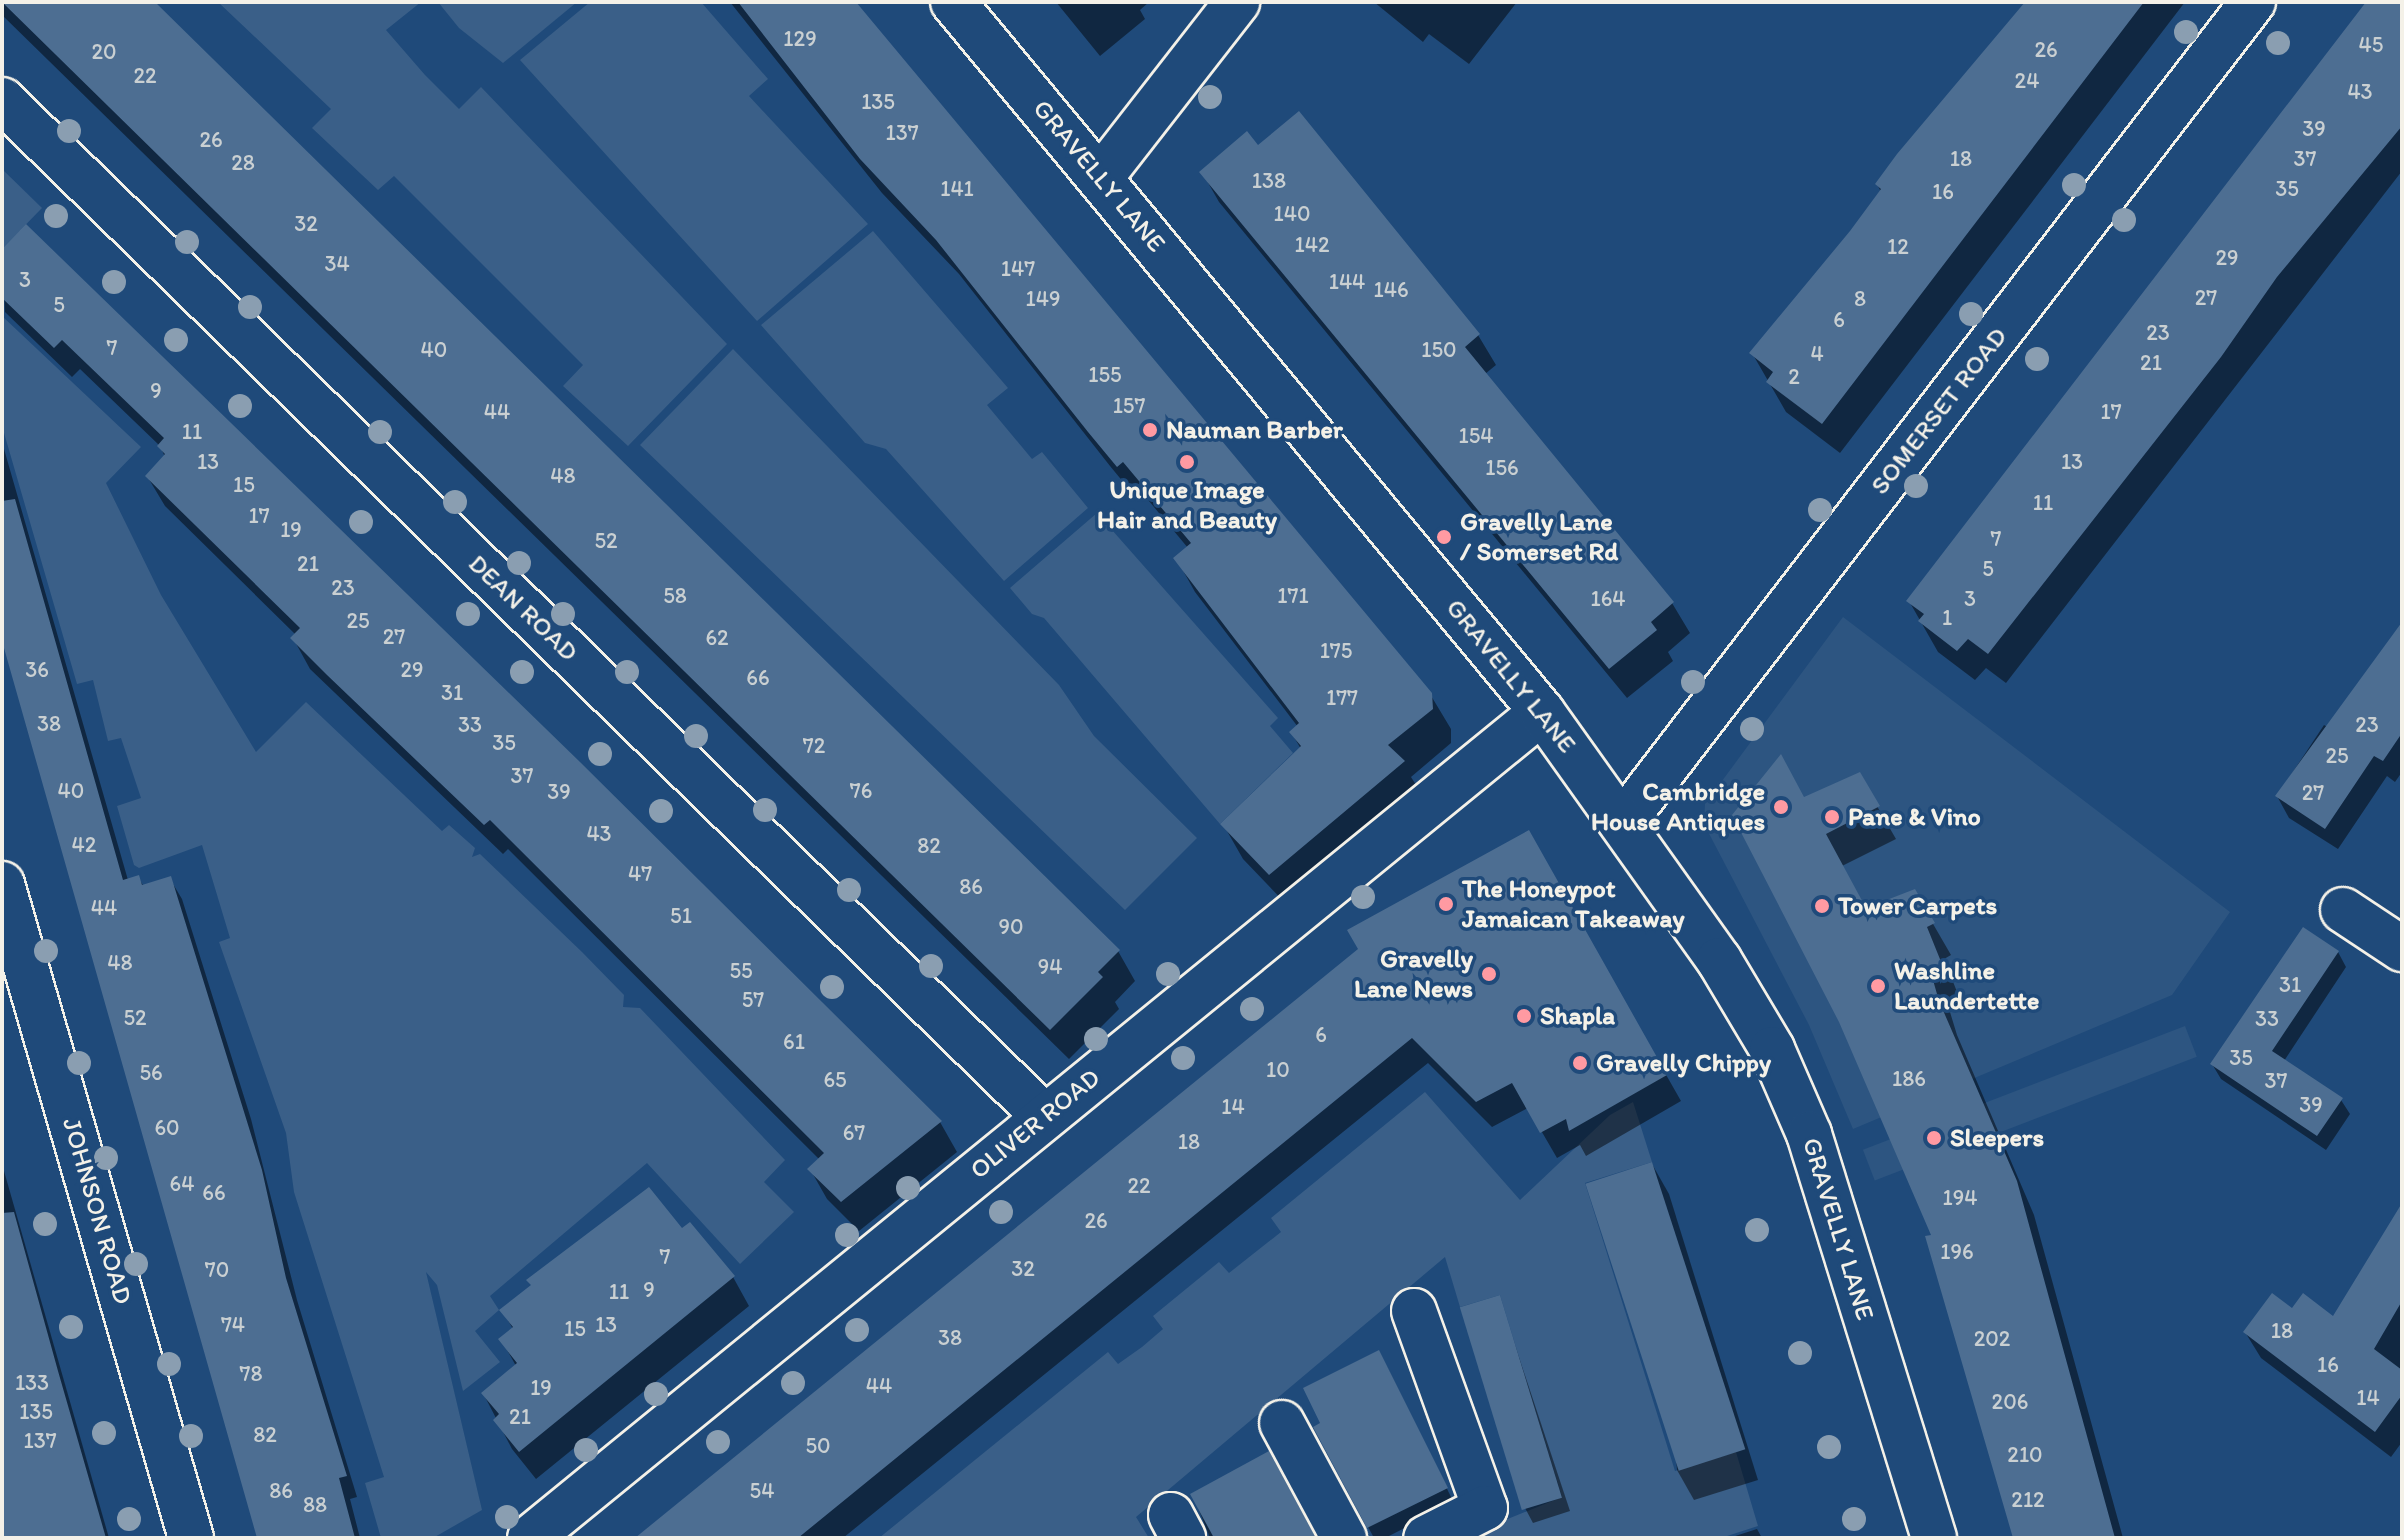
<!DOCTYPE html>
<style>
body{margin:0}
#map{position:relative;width:2404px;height:1540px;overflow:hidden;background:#1f4a7a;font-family:Itim,sans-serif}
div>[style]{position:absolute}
.built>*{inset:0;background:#2d5581;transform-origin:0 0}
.green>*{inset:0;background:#3a5f88}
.shadow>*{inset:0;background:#0007}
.building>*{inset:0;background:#4d6e92;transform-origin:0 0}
.roads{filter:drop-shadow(2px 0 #f4f1e8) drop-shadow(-2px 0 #f4f1e8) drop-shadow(0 2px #f4f1e8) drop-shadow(0 -2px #f4f1e8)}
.minor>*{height:44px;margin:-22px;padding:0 22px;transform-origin:22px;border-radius:22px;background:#1f4a7a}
.major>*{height:44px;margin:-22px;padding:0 22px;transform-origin:22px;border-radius:22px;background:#1f4a7a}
.trees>*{width:24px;height:24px;margin:-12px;border-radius:50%;background:#8a9eb1}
.dots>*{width:22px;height:22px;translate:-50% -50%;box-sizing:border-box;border:4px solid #1f4a7a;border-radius:50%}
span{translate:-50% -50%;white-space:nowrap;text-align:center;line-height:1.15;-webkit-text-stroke:7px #1f4a7a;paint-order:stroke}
.number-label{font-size:22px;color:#cad0d2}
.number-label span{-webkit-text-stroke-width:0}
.street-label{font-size:26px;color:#f4f1e8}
.poi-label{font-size:26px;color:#f4f1e8;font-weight:700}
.left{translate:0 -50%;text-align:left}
.right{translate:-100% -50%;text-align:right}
.frame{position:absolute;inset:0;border:4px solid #f4f1e8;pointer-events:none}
</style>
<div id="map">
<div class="built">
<i style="clip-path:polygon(1843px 617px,2230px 912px,2172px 995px,1853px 1129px,1809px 1025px,1704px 824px,1705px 804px)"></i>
<i style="left:2185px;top:1026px;width:33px;height:345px;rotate:69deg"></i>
</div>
<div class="green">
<i style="clip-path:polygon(218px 2px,421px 2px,386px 30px,425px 75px,459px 109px,481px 87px,727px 344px,628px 446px,563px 386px,583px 365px,394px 176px,378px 190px,312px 128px,331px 109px)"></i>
<i style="clip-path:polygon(438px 2px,577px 2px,503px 63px,459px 28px)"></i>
<i style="clip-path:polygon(590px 2px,701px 2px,768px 79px,749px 96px,868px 224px,757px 321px,520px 60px)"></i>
<i style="clip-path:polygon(2px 169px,42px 208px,2px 249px)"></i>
<i style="clip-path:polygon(873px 231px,1008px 388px,987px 405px,1032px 459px,1042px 452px,1088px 508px,1004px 581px,886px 449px,865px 443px,761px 325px)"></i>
<i style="clip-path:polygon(2px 316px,141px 447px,106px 483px,161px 595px,256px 752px,306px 702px,442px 831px,449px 825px,475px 848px,472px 857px,480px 854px,582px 952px,624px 995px,623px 1007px,640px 1008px,785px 1160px,764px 1182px,794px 1212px,740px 1264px,647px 1163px,490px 1296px,499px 1310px,475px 1331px,500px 1362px,463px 1391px,437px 1285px,426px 1272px,482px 1510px,433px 1538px,381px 1538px,365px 1483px,384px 1477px,294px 1192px,286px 1133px,219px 942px,230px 938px,202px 845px,139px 868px,134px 865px,117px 806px,141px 798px,121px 738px,108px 741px,93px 680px,77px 684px,2px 426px)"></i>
<i style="clip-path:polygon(733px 349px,1059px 685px,1094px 736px,1197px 838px,1125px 910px,640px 445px)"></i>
<i style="clip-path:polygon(1097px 513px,1278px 718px,1270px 726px,1293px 753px,1220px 824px,1044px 618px,1032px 614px,1010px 588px)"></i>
<i style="clip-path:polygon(1425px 1092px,1520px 1200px,1610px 1115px,1633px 1102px,1652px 1162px,1585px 1183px,1675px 1471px,1736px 1452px,1758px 1526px,1721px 1538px,1461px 1538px,1562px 1497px,1500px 1295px,1460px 1307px,1445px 1257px,1136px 1517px,1149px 1538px,879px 1538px,1108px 1352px,1118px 1364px,1142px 1347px,1163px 1329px,1153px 1316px,1219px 1262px,1229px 1273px,1281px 1232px,1271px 1218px)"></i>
</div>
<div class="shadow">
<i style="clip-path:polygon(2px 2px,149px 2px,1118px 951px,1135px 981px,1115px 1002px,1119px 1009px,1069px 1059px,2px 15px)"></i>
<i style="clip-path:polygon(730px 2px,854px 2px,1430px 694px,1451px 729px,1451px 743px,1411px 777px,1423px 796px,1290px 908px,1243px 859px,1223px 824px,1301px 749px,1291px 732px,1298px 727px,1195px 592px,1176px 558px,1188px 548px,1144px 495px,1138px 500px,1110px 466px,959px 274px,882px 193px)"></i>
<i style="clip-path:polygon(1056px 2px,1149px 2px,1140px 10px,1145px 19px,1100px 56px)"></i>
<i style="clip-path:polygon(1374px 2px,1517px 2px,1469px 64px,1429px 34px,1423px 42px)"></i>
<i style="clip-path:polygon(2028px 2px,2185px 2px,1840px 453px,1786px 412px,1752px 353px,1851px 233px,1881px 192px,1877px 184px)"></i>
<i style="clip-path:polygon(2370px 2px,2402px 2px,2402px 171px,2006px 683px,1986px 668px,1975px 680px,1938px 652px,1909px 601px)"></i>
<i style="clip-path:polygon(1258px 148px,1478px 335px,1496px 365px,1485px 374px,1672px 603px,1690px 633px,1668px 652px,1673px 661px,1627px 698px,1219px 202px,1202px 172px)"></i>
<i style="clip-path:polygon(2px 252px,940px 1122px,957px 1152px,859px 1231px,827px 1199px,810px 1169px,820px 1160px,508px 849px,503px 854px,310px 669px,293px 638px,296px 635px,165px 506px,147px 476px,165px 457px,160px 446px,80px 369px,72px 377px,5px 312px)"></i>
<i style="clip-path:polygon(2px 442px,128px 880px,138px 877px,144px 887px,170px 879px,182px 899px,251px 1119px,297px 1300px,357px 1497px,350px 1499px,360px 1538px,258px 1538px,2px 636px)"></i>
<i style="clip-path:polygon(2402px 639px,2402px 772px,2395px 782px,2387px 776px,2338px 849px,2289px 818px,2277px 796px,2324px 725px,2331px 729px)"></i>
<i style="clip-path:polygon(1859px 775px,1896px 839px,1842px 866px,1866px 910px,1914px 891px,1951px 955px,1944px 959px,1963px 1007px,1950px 1012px,1957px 1035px,2034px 1215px,2123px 1538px,2016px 1538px,1934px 1236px,1804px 800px)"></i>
<i style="clip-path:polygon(1528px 832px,1681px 1101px,1586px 1156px,1580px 1145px,1557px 1158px,1528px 1108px,1492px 1127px,1428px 1063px,843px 1538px,638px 1538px)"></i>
<i style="clip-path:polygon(2338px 952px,2346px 967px,2284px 1061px,2341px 1100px,2350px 1114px,2326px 1150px,2221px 1079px,2212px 1064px)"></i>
<i style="clip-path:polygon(2px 1164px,109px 1538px,2px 1535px)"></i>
<i style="clip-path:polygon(1652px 1164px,1669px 1194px,1758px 1480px,1694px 1500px,1677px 1470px)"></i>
<i style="clip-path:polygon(2402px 1206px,2402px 1442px,2391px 1457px,2261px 1358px,2245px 1332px,2293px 1311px,2334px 1319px)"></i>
<i style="clip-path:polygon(682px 1230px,733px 1277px,749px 1306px,536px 1479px,512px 1449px,483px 1393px,516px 1366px,501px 1339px,513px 1329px,502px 1310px)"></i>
<i style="clip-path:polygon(1499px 1297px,1570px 1511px,1533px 1523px,1525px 1508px)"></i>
<i style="clip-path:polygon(1387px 1367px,1454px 1503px,1385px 1538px,1374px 1538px,1315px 1428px)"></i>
<i style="clip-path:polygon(1193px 1495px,1311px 1538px,1210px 1538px)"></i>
<i style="clip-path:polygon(1757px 1529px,1762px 1538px,1729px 1538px)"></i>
</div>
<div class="building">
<i style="clip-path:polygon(2px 2px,155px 2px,1120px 950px,1098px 972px,1103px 977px,1050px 1030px)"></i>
<i style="clip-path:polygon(738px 2px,856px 2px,1432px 693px,1433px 709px,1388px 745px,1405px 761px,1269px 875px,1220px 824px,1301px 746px,1289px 732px,1299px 723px,1173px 558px,1191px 543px,1123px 462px,1117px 467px,1088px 432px,936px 240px,860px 159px)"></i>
<i style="clip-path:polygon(2025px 2px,2144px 2px,1822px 424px,1766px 382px,1773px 372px,1749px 353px,1850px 231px,1881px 189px,1875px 184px,1897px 154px)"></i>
<i style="clip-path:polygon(2366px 2px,2402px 2px,2402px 126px,2277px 277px,2221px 357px,1988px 654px,1968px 639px,1957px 651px,1918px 621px,1924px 614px,1906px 601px)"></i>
<i style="clip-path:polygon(1299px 111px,1480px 334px,1465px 347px,1674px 602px,1651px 622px,1657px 630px,1609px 669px,1199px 172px,1247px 131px,1258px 145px)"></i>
<i style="clip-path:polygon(26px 224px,580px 762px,942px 1121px,841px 1202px,807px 1169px,824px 1153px,490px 820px,484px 825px,327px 675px,290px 638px,300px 628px,145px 476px,165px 454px,157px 446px,164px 438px,62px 340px,54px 348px,2px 298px,2px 249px)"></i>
<i style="clip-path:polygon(15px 499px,123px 880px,139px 875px,142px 885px,171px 876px,262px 1170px,286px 1278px,347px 1476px,339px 1478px,355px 1538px,257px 1538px,2px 641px,2px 501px)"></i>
<i style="clip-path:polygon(2402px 622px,2402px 733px,2383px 761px,2374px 756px,2325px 829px,2275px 796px)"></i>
<i style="clip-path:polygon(1781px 754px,1804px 797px,1860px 772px,1880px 806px,1826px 834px,1866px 908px,1915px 889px,1935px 923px,1927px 927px,1946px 974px,1933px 980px,1939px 1001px,2017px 1181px,2115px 1538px,2013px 1538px,1925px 1236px,1931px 1235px,1839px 1022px,1732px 815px)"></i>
<i style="clip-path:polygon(1529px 830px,1667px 1075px,1569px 1131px,1566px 1119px,1540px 1133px,1512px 1083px,1476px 1102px,1412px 1038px,798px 1538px,635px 1538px,1358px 949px,1347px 930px)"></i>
<i style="clip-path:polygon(2303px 927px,2339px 951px,2272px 1051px,2343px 1098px,2317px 1136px,2210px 1064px)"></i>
<i style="left:1652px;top:1162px;width:302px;height:70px;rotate:72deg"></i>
<i style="clip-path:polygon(649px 1187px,682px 1228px,690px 1222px,735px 1276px,519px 1452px,493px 1420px,499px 1414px,481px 1393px,517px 1363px,498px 1339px,513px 1327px,499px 1310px,531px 1285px,526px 1280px)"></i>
<i style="clip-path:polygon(2402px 1203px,2402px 1301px,2374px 1349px,2402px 1370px,2402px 1395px,2375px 1432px,2243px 1332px,2272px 1293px,2292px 1308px,2303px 1293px,2333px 1316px)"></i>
<i style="clip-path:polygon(14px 1212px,58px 1371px,106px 1538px,2px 1538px,2px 1213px)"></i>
<i style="left:1500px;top:1295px;width:212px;height:42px;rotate:73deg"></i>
<i style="clip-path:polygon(1379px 1350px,1448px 1488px,1367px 1528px,1313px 1427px,1320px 1423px,1303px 1388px)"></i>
<i style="clip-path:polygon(1269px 1451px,1316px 1538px,1214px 1538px,1190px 1494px)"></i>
</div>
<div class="roads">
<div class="minor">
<i style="left:2px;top:100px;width:1455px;rotate:44.28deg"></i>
<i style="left:1101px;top:177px;width:222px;rotate:-52.1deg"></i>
<i style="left:1624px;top:821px;width:1033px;rotate:-52.48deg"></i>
<i style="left:2px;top:884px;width:681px;rotate:73.88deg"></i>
<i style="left:2343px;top:910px;width:71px;rotate:33.5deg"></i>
<i style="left:1414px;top:1311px;width:209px;rotate:70.2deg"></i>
<i style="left:1485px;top:1508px;width:66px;rotate:153deg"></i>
<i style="left:1282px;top:1423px;width:131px;rotate:61.7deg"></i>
<i style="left:1171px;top:1515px;width:26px;rotate:62deg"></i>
<i style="left:530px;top:1538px;width:1306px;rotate:-39.22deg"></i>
</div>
<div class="major">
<i style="left:953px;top:2px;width:923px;rotate:50.32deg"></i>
<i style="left:1542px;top:712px;width:305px;rotate:54.5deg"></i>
<i style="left:1719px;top:960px;width:104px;rotate:59.2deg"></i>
<i style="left:1772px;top:1049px;width:93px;rotate:66.5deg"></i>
<i style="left:1809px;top:1134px;width:423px;rotate:72.8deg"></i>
</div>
</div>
<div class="trees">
<i style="left:2186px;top:32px"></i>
<i style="left:2278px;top:43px"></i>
<i style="left:1210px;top:97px"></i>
<i style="left:69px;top:131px"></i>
<i style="left:2074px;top:185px"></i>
<i style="left:56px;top:216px"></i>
<i style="left:2124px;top:220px"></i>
<i style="left:187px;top:242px"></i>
<i style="left:114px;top:282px"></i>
<i style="left:250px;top:307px"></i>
<i style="left:1971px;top:314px"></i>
<i style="left:176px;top:340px"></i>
<i style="left:2037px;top:359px"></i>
<i style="left:240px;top:406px"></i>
<i style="left:380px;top:432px"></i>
<i style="left:1916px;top:486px"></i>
<i style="left:455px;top:502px"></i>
<i style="left:1820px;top:510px"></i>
<i style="left:361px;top:522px"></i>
<i style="left:519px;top:563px"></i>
<i style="left:468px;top:614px"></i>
<i style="left:563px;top:614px"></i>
<i style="left:522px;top:672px"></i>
<i style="left:627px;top:672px"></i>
<i style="left:1693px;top:682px"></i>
<i style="left:1752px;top:729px"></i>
<i style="left:696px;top:736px"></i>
<i style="left:600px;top:754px"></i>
<i style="left:765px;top:810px"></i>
<i style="left:661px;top:811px"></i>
<i style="left:849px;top:890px"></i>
<i style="left:1363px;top:897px"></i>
<i style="left:46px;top:951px"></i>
<i style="left:931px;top:966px"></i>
<i style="left:1168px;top:974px"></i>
<i style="left:832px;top:987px"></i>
<i style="left:1252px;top:1009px"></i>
<i style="left:1096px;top:1039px"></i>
<i style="left:1183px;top:1058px"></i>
<i style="left:79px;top:1063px"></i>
<i style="left:106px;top:1158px"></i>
<i style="left:908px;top:1188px"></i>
<i style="left:1001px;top:1212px"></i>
<i style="left:45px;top:1224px"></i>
<i style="left:1757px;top:1230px"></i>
<i style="left:847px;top:1235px"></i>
<i style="left:136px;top:1264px"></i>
<i style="left:71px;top:1327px"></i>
<i style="left:857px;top:1330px"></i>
<i style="left:1800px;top:1353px"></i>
<i style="left:169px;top:1364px"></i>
<i style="left:793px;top:1383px"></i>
<i style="left:656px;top:1394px"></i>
<i style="left:104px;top:1433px"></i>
<i style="left:191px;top:1436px"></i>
<i style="left:718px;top:1442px"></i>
<i style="left:1829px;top:1447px"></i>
<i style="left:586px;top:1450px"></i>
<i style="left:507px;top:1517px"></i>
<i style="left:129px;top:1519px"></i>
<i style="left:1854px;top:1519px"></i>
</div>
<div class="dots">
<i style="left:1150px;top:430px;background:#ff9aa2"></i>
<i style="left:1187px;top:462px;background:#ff9aa2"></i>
<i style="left:1444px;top:537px;background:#ff9aa2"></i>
<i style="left:1781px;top:807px;background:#ff9aa2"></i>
<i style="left:1832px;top:817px;background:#ff9aa2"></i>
<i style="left:1446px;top:904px;background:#ff9aa2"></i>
<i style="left:1822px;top:906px;background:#ff9aa2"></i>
<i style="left:1489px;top:974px;background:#ff9aa2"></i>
<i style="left:1878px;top:986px;background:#ff9aa2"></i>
<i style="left:1524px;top:1016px;background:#ff9aa2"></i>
<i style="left:1580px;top:1063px;background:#ff9aa2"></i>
<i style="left:1934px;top:1138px;background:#ff9aa2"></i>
</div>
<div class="number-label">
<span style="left:800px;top:39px">129</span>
<span style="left:2371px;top:45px">45</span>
<span style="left:2046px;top:50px">26</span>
<span style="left:104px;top:52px">20</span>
<span style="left:145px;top:76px">22</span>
<span style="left:2027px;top:81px">24</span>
<span style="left:2360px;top:92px">43</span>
<span style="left:878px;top:102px">135</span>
<span style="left:2314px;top:129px">39</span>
<span style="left:902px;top:133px">137</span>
<span style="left:211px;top:140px">26</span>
<span style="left:1961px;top:159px">18</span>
<span style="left:2305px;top:159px">37</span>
<span style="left:243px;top:163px">28</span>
<span style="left:1269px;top:181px">138</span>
<span style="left:957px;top:189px">141</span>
<span style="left:2287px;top:189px">35</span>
<span style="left:1943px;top:192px">16</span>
<span style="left:1292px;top:214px">140</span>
<span style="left:306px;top:224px">32</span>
<span style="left:1312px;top:245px">142</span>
<span style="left:1898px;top:247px">12</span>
<span style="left:2227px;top:258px">29</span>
<span style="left:337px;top:264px">34</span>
<span style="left:1018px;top:269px">147</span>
<span style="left:25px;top:280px">3</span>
<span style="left:1347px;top:282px">144</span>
<span style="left:1391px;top:290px">146</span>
<span style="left:2206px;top:298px">27</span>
<span style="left:1043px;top:299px">149</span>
<span style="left:1860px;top:299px">8</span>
<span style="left:59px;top:305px">5</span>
<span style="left:1839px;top:320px">6</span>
<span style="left:2158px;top:333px">23</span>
<span style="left:112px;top:348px">7</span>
<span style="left:434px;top:350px">40</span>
<span style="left:1439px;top:350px">150</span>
<span style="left:1817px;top:354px">4</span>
<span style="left:2151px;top:363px">21</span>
<span style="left:1105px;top:375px">155</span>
<span style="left:1794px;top:377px">2</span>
<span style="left:156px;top:391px">9</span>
<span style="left:1129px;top:406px">157</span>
<span style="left:497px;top:412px">44</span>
<span style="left:2111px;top:412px">17</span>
<span style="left:192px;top:432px">11</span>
<span style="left:1476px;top:436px">154</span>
<span style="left:208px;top:462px">13</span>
<span style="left:2072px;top:462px">13</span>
<span style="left:1502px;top:468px">156</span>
<span style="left:563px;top:476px">48</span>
<span style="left:244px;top:485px">15</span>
<span style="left:2043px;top:503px">11</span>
<span style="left:259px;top:516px">17</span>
<span style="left:291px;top:530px">19</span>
<span style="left:1996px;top:539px">7</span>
<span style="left:606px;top:541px">52</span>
<span style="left:308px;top:564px">21</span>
<span style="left:1988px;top:569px">5</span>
<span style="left:343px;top:588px">23</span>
<span style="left:675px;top:596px">58</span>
<span style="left:1293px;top:596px">171</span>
<span style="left:1608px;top:599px">164</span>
<span style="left:1970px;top:599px">3</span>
<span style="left:1947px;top:618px">1</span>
<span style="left:358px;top:621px">25</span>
<span style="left:394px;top:637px">27</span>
<span style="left:717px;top:638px">62</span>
<span style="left:1336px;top:651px">175</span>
<span style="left:37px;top:670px">36</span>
<span style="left:412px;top:670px">29</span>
<span style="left:758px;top:678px">66</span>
<span style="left:452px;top:693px">31</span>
<span style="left:1342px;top:698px">177</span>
<span style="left:49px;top:724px">38</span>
<span style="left:470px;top:725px">33</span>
<span style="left:2367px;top:725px">23</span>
<span style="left:504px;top:743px">35</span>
<span style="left:814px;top:746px">72</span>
<span style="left:2337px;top:756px">25</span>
<span style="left:522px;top:776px">37</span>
<span style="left:71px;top:791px">40</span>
<span style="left:861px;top:791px">76</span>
<span style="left:559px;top:792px">39</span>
<span style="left:2313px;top:793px">27</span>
<span style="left:599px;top:834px">43</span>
<span style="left:84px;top:845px">42</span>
<span style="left:929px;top:846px">82</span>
<span style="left:640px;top:874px">47</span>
<span style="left:971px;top:887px">86</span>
<span style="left:104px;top:908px">44</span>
<span style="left:681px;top:916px">51</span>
<span style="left:1011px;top:927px">90</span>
<span style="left:120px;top:963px">48</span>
<span style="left:1050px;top:967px">94</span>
<span style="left:741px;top:971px">55</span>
<span style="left:2290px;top:985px">31</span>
<span style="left:753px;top:1000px">57</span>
<span style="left:135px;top:1018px">52</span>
<span style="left:2267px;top:1019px">33</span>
<span style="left:1321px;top:1035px">6</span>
<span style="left:794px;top:1042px">61</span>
<span style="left:2241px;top:1058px">35</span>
<span style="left:1278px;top:1070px">10</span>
<span style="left:151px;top:1073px">56</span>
<span style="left:1909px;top:1079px">186</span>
<span style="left:835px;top:1080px">65</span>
<span style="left:2276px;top:1081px">37</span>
<span style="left:2311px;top:1105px">39</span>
<span style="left:1233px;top:1107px">14</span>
<span style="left:167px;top:1128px">60</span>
<span style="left:854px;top:1133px">67</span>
<span style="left:1189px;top:1142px">18</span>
<span style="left:182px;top:1184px">64</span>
<span style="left:1139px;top:1186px">22</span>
<span style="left:214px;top:1193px">66</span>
<span style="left:1960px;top:1198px">194</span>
<span style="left:1096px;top:1221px">26</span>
<span style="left:1957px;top:1252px">196</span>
<span style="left:665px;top:1257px">7</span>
<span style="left:1023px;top:1269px">32</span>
<span style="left:217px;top:1270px">70</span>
<span style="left:649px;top:1290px">9</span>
<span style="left:619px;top:1292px">11</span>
<span style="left:233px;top:1325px">74</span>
<span style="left:606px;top:1325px">13</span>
<span style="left:575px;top:1329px">15</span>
<span style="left:2282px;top:1331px">18</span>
<span style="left:950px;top:1338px">38</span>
<span style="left:1992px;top:1339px">202</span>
<span style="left:2328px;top:1365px">16</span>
<span style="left:251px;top:1374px">78</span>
<span style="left:32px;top:1383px">133</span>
<span style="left:879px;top:1386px">44</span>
<span style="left:541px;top:1388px">19</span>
<span style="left:2368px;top:1398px">14</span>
<span style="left:2010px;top:1402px">206</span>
<span style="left:36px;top:1412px">135</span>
<span style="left:520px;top:1417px">21</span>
<span style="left:265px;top:1435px">82</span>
<span style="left:40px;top:1441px">137</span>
<span style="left:818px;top:1446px">50</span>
<span style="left:2025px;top:1455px">210</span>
<span style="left:281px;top:1491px">86</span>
<span style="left:762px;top:1491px">54</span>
<span style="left:2028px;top:1500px">212</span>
<span style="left:315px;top:1505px">88</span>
</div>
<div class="street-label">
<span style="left:1099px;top:176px;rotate:50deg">GRAVELLY LANE</span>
<span style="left:1939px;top:411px;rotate:-52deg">SOMERSET ROAD</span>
<span style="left:523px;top:608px;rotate:44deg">DEAN ROAD</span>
<span style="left:1511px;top:676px;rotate:51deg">GRAVELLY LANE</span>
<span style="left:1035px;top:1124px;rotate:-39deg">OLIVER ROAD</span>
<span style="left:97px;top:1211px;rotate:74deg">JOHNSON ROAD</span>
<span style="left:1838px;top:1229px;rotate:73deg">GRAVELLY LANE</span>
</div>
<div class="poi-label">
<span class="left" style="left:1166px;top:430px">Nauman Barber</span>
<span style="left:1187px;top:505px">Unique Image<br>Hair and Beauty</span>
<span class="left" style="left:1460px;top:537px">Gravelly Lane<br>/ Somerset Rd</span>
<span class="right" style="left:1765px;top:807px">Cambridge<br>House Antiques</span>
<span class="left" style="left:1848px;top:817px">Pane &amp; Vino</span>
<span class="left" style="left:1462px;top:904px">The Honeypot<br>Jamaican Takeaway</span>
<span class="left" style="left:1838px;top:906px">Tower Carpets</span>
<span class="right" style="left:1473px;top:974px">Gravelly<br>Lane News</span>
<span class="left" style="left:1894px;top:986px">Washline<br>Laundertette</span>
<span class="left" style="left:1540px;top:1016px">Shapla</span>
<span class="left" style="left:1596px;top:1063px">Gravelly Chippy</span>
<span class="left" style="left:1950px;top:1138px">Sleepers</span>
</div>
<div class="frame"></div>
</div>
